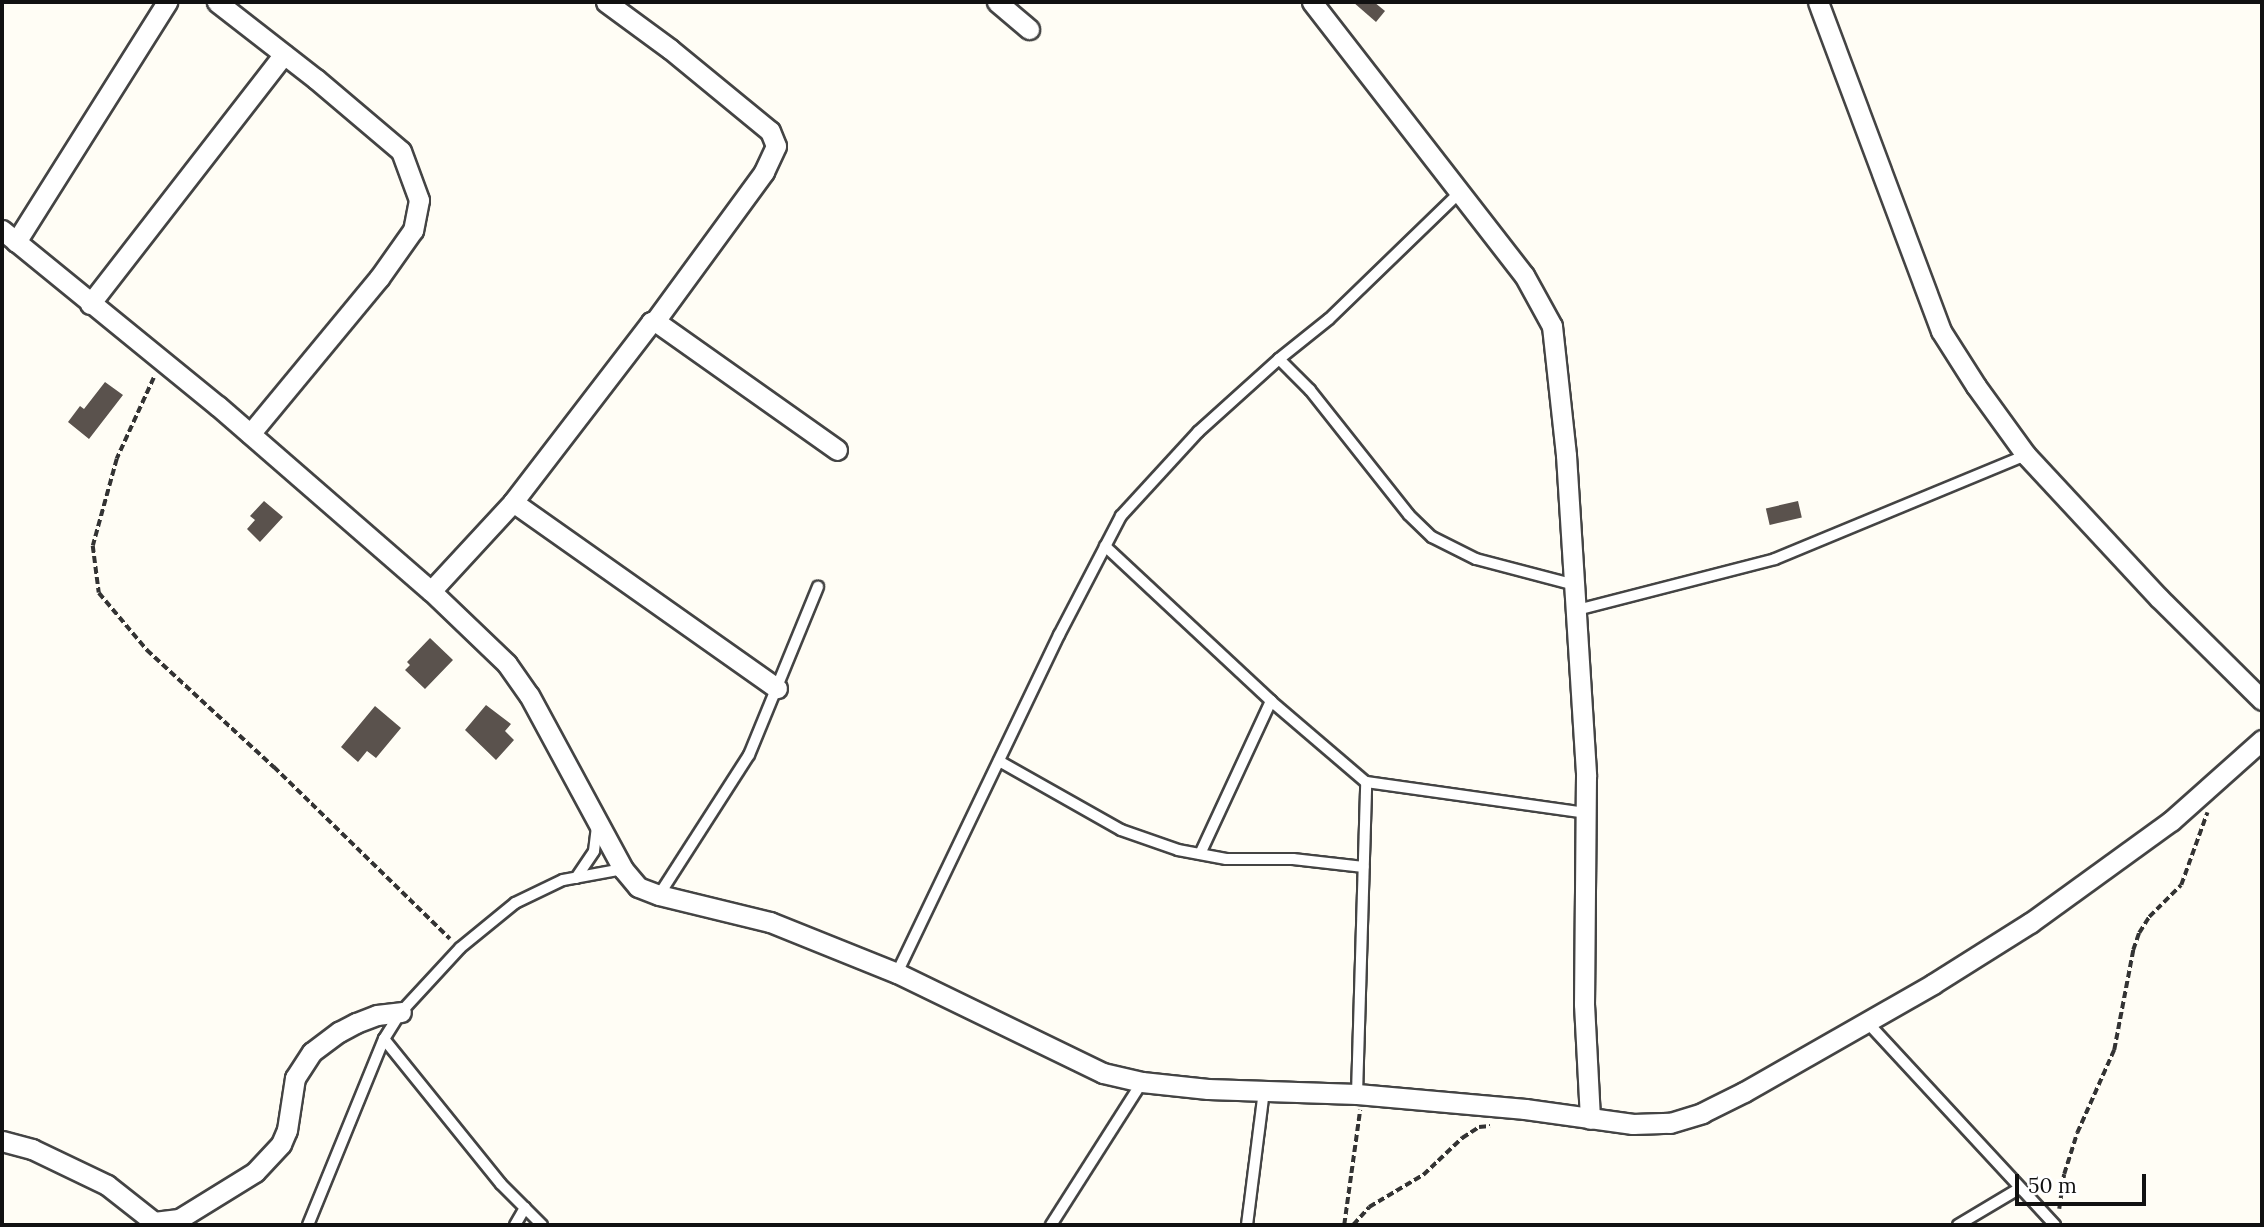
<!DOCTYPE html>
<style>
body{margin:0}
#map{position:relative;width:2264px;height:1227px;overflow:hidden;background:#fffdf5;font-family:Lora,serif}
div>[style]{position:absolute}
.building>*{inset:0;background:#5a524d;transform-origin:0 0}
.path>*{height:3.5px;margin-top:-1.75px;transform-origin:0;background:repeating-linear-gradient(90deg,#333 0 7px,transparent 0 10.5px)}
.roads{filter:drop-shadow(2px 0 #444) drop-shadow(-2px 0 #444) drop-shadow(0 2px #444) drop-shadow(0 -2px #444)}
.lane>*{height:10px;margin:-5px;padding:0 5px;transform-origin:5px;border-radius:5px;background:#fff}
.street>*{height:19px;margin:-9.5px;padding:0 9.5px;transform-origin:9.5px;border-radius:9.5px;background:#fff}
span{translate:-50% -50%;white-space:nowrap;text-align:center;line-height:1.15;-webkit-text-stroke:7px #fff;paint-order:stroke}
.frame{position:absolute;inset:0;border:4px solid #111;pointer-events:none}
.scale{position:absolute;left:2015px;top:1174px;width:131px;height:32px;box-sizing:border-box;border:4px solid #111;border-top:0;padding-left:9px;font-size:21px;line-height:24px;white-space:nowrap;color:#111;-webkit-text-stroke:5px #fff;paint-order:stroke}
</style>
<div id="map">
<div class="building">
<i style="clip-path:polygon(1353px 2px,1374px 2px,1385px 11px,1376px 22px)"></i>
<i style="clip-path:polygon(105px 382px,123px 395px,89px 439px,68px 422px,80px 406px,84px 409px)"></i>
<i style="clip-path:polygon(264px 501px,283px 517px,260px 542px,247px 529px,255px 520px,250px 516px)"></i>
<i style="left:1798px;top:501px;width:17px;height:33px;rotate:77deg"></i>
<i style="clip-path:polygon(430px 638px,453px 660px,425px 689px,405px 670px,410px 665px,407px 662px)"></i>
<i style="clip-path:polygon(486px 705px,511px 724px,505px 731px,514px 740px,496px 760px,465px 730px)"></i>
<i style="clip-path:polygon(375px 706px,401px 728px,376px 758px,367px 751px,358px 762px,341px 747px)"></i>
</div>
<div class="path">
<i style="left:154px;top:378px;width:89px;rotate:114.6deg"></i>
<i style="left:117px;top:459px;width:90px;rotate:105.4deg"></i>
<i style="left:93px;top:546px;width:47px;rotate:82.7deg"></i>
<i style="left:99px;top:593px;width:75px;rotate:49.9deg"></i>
<i style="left:147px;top:650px;width:173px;rotate:42.7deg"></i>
<i style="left:274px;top:767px;width:246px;rotate:44.3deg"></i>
<i style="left:2059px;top:1209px;width:35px;rotate:-82deg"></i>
<i style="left:2064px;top:1174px;width:43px;rotate:-72.4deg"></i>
<i style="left:2077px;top:1133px;width:91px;rotate:-66deg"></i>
<i style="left:2114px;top:1050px;width:102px;rotate:-79.2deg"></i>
<i style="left:2133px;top:950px;width:18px;rotate:-71deg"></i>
<i style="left:2139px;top:933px;width:19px;rotate:-58deg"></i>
<i style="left:2149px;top:917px;width:45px;rotate:-45deg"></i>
<i style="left:2181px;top:885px;width:77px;rotate:-70.1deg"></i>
<i style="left:1344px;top:1225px;width:116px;rotate:-82.1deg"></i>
<i style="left:1353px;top:1225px;width:24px;rotate:-48deg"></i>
<i style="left:1369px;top:1207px;width:63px;rotate:-30.7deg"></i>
<i style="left:1423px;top:1175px;width:54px;rotate:-43.5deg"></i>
<i style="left:1462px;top:1138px;width:20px;rotate:-33deg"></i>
<i style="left:1479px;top:1127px;width:11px;rotate:-5deg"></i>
</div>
<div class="roads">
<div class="lane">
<i style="left:1279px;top:359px;width:44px;rotate:45deg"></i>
<i style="left:1310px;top:390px;width:159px;rotate:51.6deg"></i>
<i style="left:1409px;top:515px;width:32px;rotate:44deg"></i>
<i style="left:1432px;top:537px;width:49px;rotate:26.6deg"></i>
<i style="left:1476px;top:559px;width:102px;rotate:14.7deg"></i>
<i style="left:1105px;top:546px;width:227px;rotate:43deg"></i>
<i style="left:1271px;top:701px;width:125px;rotate:40.5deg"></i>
<i style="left:1366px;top:782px;width:222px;rotate:8deg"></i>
<i style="left:1577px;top:610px;width:204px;rotate:-14.4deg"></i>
<i style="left:1775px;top:559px;width:272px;rotate:-22.5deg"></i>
<i style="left:999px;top:761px;width:140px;rotate:29.5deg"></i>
<i style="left:1121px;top:830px;width:60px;rotate:19.3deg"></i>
<i style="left:1178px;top:850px;width:49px;rotate:10.6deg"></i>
<i style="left:1226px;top:859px;width:67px"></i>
<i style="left:1293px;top:859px;width:71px;rotate:6.4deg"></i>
<i style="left:1200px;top:854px;width:169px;rotate:-65.1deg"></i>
<i style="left:576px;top:878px;width:32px;rotate:-56deg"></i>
<i style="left:594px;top:851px;width:26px;rotate:-83deg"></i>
<i style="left:659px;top:895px;width:166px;rotate:-57.3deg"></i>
<i style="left:749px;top:755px;width:182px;rotate:-67.7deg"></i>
<i style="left:897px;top:973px;width:375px;rotate:-64.4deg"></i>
<i style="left:1059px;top:635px;width:134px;rotate:-62.5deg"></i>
<i style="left:1121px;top:516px;width:114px;rotate:-47.5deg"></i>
<i style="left:1198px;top:432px;width:109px;rotate:-42deg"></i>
<i style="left:1279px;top:359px;width:64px;rotate:-38.7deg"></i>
<i style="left:1329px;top:319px;width:181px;rotate:-44.1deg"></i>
<i style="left:1867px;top:1022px;width:277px;rotate:47.2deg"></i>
<i style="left:384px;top:1039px;width:186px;rotate:51.1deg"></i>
<i style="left:501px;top:1184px;width:58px;rotate:45deg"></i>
<i style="left:1357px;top:1094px;width:312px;rotate:-88.3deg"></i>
<i style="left:308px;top:1225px;width:201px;rotate:-67.8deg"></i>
<i style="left:384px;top:1039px;width:32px;rotate:-58deg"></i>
<i style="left:401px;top:1012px;width:87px;rotate:-47.3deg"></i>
<i style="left:460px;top:948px;width:71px;rotate:-39.3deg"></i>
<i style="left:515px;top:903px;width:53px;rotate:-25.6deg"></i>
<i style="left:563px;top:880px;width:61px;rotate:-10.4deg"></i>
<i style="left:515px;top:1225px;width:20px;rotate:-60deg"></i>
<i style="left:1051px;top:1225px;width:169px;rotate:-57.5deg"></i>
<i style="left:1247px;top:1225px;width:135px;rotate:-82.8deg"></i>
<i style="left:1958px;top:1225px;width:72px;rotate:-30.8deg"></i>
</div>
<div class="street">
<i style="left:217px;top:2px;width:125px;rotate:37.9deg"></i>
<i style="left:316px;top:79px;width:111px;rotate:40.3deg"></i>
<i style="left:401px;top:151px;width:52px;rotate:69.8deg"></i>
<i style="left:419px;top:200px;width:31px;rotate:101deg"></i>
<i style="left:413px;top:230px;width:59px;rotate:125.3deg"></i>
<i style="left:379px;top:278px;width:202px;rotate:129.6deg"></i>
<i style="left:606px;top:2px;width:79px;rotate:36.3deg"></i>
<i style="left:670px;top:49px;width:129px;rotate:39.4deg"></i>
<i style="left:770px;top:131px;width:16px;rotate:68deg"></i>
<i style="left:776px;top:146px;width:29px;rotate:115deg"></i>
<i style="left:764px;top:172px;width:185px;rotate:126.2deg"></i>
<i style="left:997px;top:2px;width:42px;rotate:40.2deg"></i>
<i style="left:1312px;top:2px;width:346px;rotate:52.2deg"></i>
<i style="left:1524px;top:275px;width:58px;rotate:61.2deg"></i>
<i style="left:1552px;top:326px;width:130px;rotate:83.8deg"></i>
<i style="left:1566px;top:455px;width:322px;rotate:86.4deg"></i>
<i style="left:1586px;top:776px;width:228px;rotate:90.5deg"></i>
<i style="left:1584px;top:1004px;width:115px;rotate:87deg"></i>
<i style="left:1818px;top:2px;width:351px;rotate:69.5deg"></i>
<i style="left:1941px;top:331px;width:65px;rotate:57.5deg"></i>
<i style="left:1976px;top:386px;width:85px;rotate:54.1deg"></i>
<i style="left:2026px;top:455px;width:195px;rotate:47.1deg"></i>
<i style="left:2159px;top:598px;width:145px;rotate:44.7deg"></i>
<i style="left:2px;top:230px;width:279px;rotate:39.2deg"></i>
<i style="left:218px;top:406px;width:282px;rotate:41deg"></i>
<i style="left:431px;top:591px;width:105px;rotate:43.8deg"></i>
<i style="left:507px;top:664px;width:38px;rotate:55deg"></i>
<i style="left:529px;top:695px;width:198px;rotate:61.6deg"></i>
<i style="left:623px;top:869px;width:23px;rotate:50deg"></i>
<i style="left:638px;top:887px;width:22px;rotate:21deg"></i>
<i style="left:659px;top:895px;width:114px;rotate:13.7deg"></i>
<i style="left:770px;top:922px;width:137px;rotate:21.9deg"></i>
<i style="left:897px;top:973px;width:229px;rotate:25.9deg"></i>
<i style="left:1103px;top:1073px;width:40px;rotate:13deg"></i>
<i style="left:1142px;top:1082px;width:66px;rotate:6.1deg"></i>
<i style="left:1208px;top:1089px;width:149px;rotate:1.9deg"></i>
<i style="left:1357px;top:1094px;width:169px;rotate:5.1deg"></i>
<i style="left:1525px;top:1109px;width:109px;rotate:7.9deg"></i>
<i style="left:1633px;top:1124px;width:37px;rotate:-2deg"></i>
<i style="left:1670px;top:1123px;width:34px;rotate:-17deg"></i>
<i style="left:1702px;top:1113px;width:47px;rotate:-26.6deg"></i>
<i style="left:1744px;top:1092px;width:218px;rotate:-29.7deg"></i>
<i style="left:1933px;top:984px;width:115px;rotate:-32.2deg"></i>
<i style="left:2030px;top:923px;width:174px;rotate:-35.9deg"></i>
<i style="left:2171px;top:821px;width:122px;rotate:-41.7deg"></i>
<i style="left:16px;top:242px;width:284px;rotate:-57.8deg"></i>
<i style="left:90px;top:304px;width:316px;rotate:-52.2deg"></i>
<i style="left:513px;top:502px;width:323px;rotate:35.2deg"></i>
<i style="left:431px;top:591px;width:121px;rotate:-47.3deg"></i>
<i style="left:513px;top:502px;width:227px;rotate:-52.5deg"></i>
<i style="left:651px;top:322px;width:4px;rotate:-14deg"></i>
<i style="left:655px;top:321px;width:223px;rotate:35.3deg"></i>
<i style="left:2px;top:1141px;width:31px;rotate:15deg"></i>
<i style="left:32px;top:1149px;width:83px;rotate:25.6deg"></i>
<i style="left:107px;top:1185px;width:60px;rotate:38.2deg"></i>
<i style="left:154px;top:1222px;width:25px;rotate:-7deg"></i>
<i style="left:179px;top:1219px;width:89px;rotate:-31.7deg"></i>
<i style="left:255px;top:1172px;width:38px;rotate:-47deg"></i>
<i style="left:281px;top:1144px;width:15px;rotate:-67deg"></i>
<i style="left:287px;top:1130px;width:53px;rotate:-81.3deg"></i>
<i style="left:295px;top:1078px;width:31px;rotate:-57deg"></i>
<i style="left:312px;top:1052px;width:34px;rotate:-37deg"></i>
<i style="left:339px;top:1032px;width:19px;rotate:-28deg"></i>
<i style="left:356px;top:1023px;width:22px;rotate:-21deg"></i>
<i style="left:377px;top:1015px;width:24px;rotate:-7deg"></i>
</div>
</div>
<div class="frame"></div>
<div class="scale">50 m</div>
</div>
